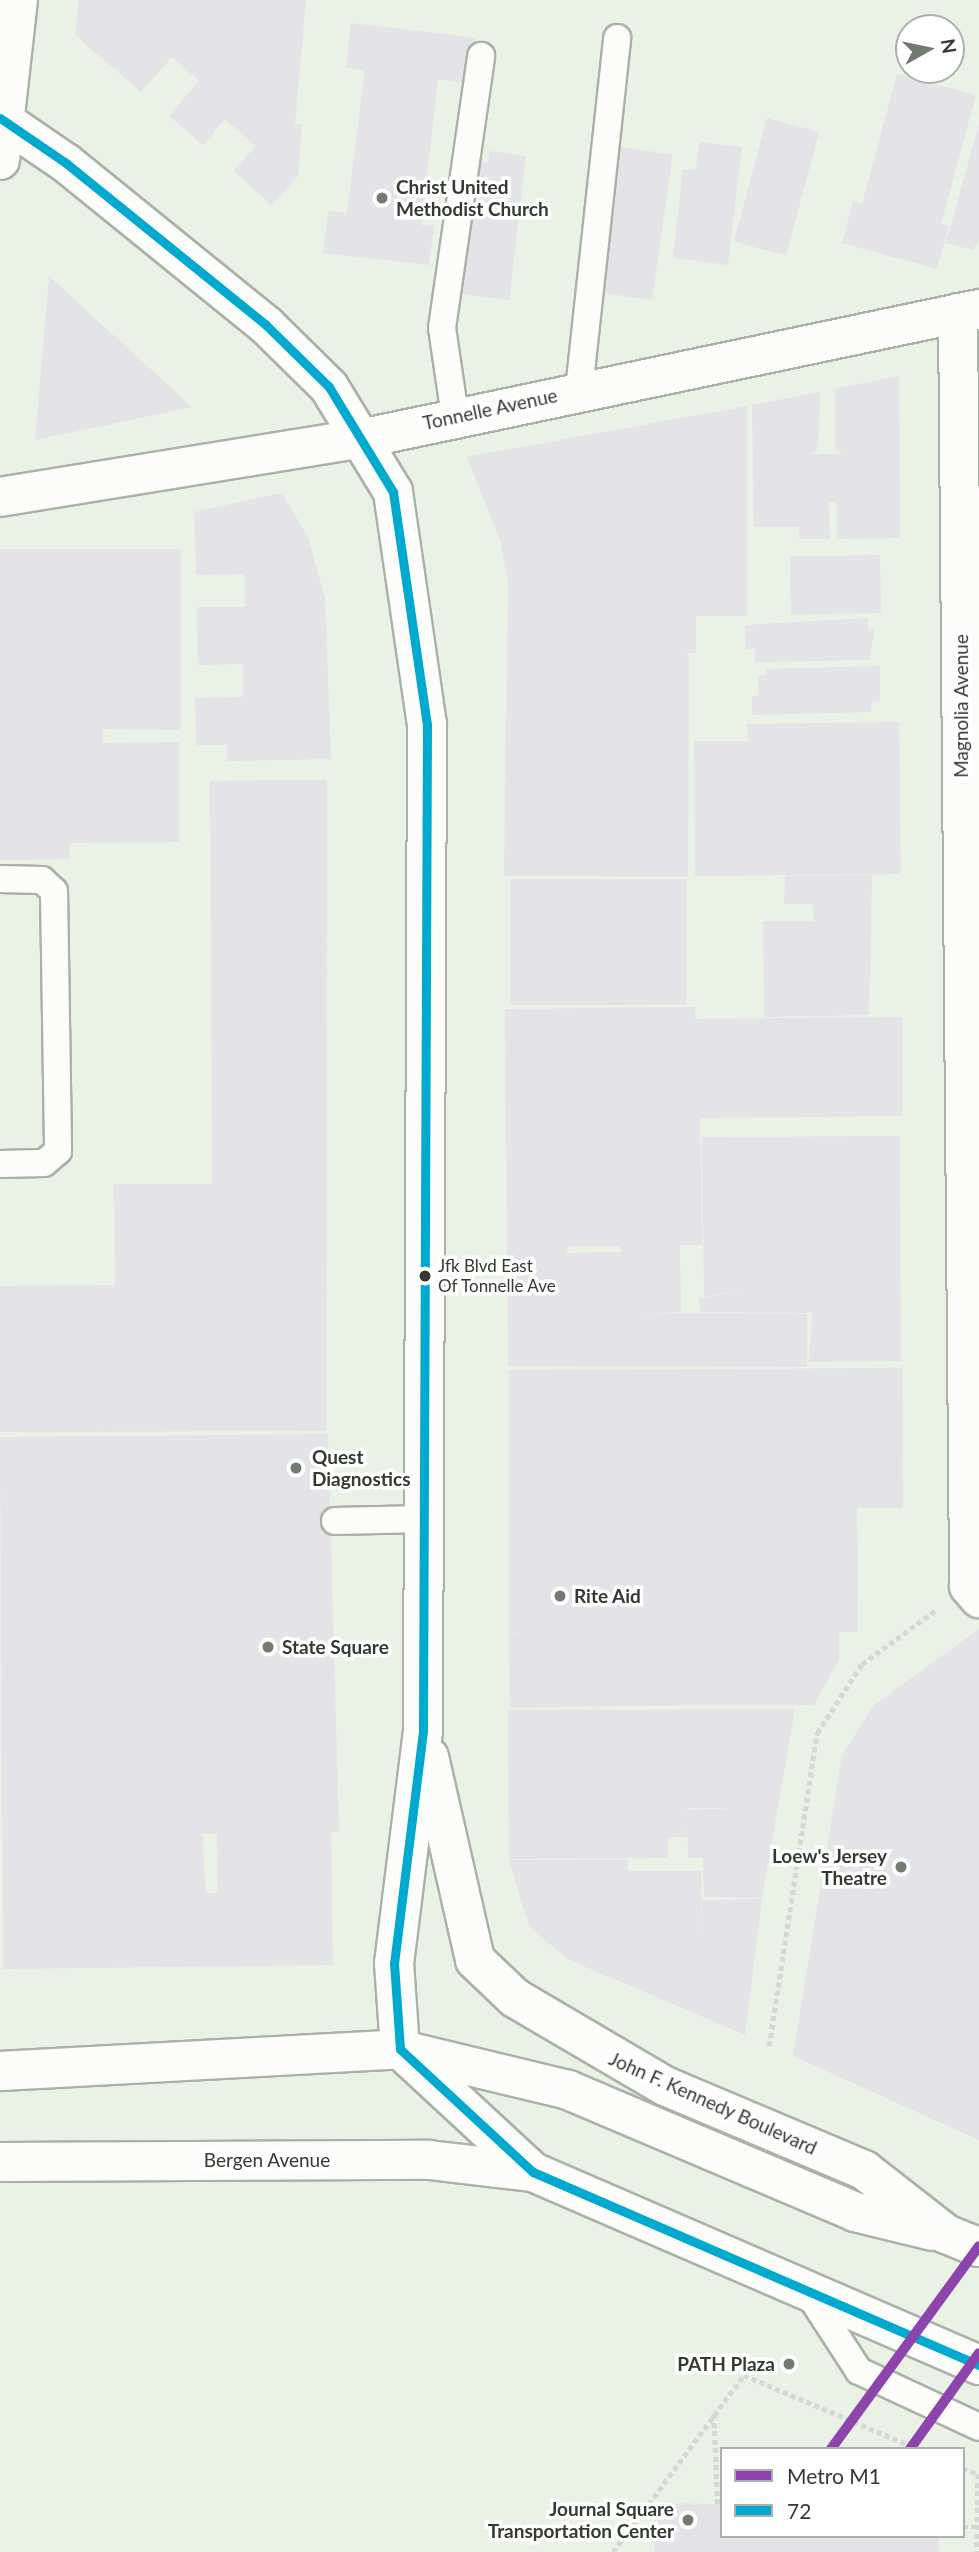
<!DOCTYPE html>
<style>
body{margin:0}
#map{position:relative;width:979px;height:2552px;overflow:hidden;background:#e9f2e5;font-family:Lato,sans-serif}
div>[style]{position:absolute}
.building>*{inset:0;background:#e4e3e7;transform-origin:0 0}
.path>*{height:4.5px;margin-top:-2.25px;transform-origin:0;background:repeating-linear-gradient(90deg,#d5d8d4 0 5px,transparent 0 8.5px)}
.roads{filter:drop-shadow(2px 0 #aab1a7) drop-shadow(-2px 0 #aab1a7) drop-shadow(0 2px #aab1a7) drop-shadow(0 -2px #aab1a7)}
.lane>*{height:26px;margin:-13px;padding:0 13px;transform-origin:13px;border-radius:13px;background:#fcfdfb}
.street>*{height:38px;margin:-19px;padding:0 19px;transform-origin:19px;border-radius:19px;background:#fcfdfb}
.secondary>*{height:38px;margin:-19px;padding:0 19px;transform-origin:19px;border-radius:19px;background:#fcfdfb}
.primary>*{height:38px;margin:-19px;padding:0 19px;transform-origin:19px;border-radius:19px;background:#fcfdfb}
.bus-1>*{height:9px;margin:-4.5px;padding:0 4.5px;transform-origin:4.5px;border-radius:4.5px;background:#00a9ce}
.metro-1>*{height:10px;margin:-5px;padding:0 5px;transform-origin:5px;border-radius:5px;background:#8e44ad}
.dots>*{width:19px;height:19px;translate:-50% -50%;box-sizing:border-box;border:4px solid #fff;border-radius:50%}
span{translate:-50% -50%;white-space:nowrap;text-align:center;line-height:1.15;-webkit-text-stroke:7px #fff;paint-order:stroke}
.bus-label{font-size:17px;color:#343a31}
.left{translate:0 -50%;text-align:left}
.poi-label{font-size:19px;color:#343a31;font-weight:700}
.right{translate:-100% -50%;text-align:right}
.street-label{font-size:19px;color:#343a31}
.legend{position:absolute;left:720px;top:2447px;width:245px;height:91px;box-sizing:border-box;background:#fff;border:2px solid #aeb0ad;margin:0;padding:9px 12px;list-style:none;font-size:21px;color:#343a31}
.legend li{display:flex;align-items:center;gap:14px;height:35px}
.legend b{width:35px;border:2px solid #aeb0ad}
.north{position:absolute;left:895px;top:14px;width:70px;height:70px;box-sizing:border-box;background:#fff;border:2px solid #aeb0ad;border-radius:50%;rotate:81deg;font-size:19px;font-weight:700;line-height:28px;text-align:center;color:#343a31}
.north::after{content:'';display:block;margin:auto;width:24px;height:32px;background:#737a70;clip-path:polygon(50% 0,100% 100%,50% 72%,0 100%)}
</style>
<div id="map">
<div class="building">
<i style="clip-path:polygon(79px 0,306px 0,295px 124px,302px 125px,298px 176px,272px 205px,233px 171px,256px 146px,225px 119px,203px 145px,169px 116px,199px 81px,172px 57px,141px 92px,75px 35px)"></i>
<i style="clip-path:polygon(351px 23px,476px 38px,470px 84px,438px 79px,421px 225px,434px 226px,429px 265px,323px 253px,328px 211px,347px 213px,365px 70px,346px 68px)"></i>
<i style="clip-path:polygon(897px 74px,976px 95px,941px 224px,949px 226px,937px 269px,842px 243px,853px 201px,862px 204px)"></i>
<i style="left:767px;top:118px;width:54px;height:128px;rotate:15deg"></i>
<i style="clip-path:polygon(979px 124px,979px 239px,973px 250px,946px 243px)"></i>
<i style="clip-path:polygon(699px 142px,742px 147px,728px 265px,673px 258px,683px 169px,696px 170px)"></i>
<i style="left:620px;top:147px;width:53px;height:147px;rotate:8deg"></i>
<i style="clip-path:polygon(490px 151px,526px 156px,509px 300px,460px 294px,476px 161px,488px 163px)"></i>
<i style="clip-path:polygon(49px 276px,192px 407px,35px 440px)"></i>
<i style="clip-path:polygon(899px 376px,900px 538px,837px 539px,837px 502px,829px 502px,830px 539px,799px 539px,799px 527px,754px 527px,752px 405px,820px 392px,818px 449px,809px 454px,843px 454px,835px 449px,835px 389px)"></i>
<i style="clip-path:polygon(747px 406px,747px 616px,696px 616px,696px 653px,680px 653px,689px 654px,688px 877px,504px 876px,508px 583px,500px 540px,467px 457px)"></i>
<i style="clip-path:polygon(282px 493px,308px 537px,325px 598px,331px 759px,227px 761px,227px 745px,196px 745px,195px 698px,243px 697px,243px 664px,198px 665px,197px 607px,245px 607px,245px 574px,196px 575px,194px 512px)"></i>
<i style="clip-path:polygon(0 549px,181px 549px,181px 730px,102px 729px,102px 743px,179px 742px,179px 842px,70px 843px,69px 859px,0 860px)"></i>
<i style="left:880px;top:555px;width:58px;height:90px;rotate:89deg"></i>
<i style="clip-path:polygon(868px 618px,868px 629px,875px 628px,869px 660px,755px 662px,755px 649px,746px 649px,745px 625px)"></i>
<i style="clip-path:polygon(880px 666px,880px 701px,871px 702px,871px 712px,752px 715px,752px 696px,759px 696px,758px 676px,767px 675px,766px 669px)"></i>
<i style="clip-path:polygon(899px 722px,901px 874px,695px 876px,694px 741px,748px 741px,747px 724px)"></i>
<i style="clip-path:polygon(327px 780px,326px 1431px,0 1432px,0 1286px,115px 1285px,114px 1184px,212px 1184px,210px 781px)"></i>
<i style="clip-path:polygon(872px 875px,869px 1015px,764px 1017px,763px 921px,814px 921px,813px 904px,784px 904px,785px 876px)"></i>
<i style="left:510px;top:879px;width:176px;height:126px"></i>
<i style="clip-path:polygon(evenodd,695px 1007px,695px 1019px,902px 1017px,902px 1116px,700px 1118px,702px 1245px,680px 1245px,681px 1312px,613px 1312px,807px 1314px,807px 1367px,508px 1366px,505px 1009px,695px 1007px,567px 1246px,621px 1246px,621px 1252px,567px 1253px,567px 1246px)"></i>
<i style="clip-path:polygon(900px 1136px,901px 1361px,809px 1362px,812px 1313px,700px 1312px,699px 1299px,768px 1285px,704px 1297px,702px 1137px)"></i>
<i style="clip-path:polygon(902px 1368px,903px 1508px,857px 1508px,858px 1632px,839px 1632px,839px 1660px,814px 1705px,510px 1707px,509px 1634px,528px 1633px,509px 1633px,509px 1370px)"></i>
<i style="clip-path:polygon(evenodd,328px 1434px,339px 1832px,331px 1832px,333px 1965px,3px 1969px,0 1437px,328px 1434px,202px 1834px,217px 1834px,218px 1893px,206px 1893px,202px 1834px)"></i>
<i style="clip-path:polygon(979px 1629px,979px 2140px,793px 2056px,842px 1755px,874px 1705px)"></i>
<i style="clip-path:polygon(795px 1709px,762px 1898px,704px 1897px,703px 1858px,688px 1858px,687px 1810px,739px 1808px,687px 1808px,687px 1837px,668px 1837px,668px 1858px,509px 1859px,508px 1710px)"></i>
<i style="clip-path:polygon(509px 1860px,628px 1860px,628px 1871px,701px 1871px,702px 1959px,702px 1900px,762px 1899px,745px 2035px,567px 1959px,529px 1926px)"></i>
<i style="clip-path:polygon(654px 2503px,722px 2504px,722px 2536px,939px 2536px,939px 2552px,654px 2552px)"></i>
</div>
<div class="path">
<i style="left:769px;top:2046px;width:317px;rotate:-81.3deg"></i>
<i style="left:817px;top:1733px;width:82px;rotate:-56.9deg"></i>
<i style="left:862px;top:1664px;width:92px;rotate:-36.1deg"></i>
<i style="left:714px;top:2414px;width:90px;rotate:87.5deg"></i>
<i style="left:963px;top:2468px;width:16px;rotate:22deg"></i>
<i style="left:978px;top:2474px;width:78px;rotate:90.7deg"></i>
<i style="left:963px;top:2527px;width:15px"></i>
<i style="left:613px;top:2552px;width:220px;rotate:-53.5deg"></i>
<i style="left:744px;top:2375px;width:189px;rotate:23deg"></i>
</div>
<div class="roads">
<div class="lane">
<i style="left:579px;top:390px;width:354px;rotate:-83.8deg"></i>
<i style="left:455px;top:416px;width:89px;rotate:-98.4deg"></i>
<i style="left:442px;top:328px;width:275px;rotate:-81.8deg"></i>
<i style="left:0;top:879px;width:42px;rotate:1.4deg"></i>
<i style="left:42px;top:880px;width:16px;rotate:43deg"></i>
<i style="left:54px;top:891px;width:260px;rotate:89.1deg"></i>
<i style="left:58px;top:1151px;width:18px;rotate:139deg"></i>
<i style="left:44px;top:1163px;width:44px;rotate:178.7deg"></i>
<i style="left:335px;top:1521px;width:89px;rotate:-1.3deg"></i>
<i style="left:807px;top:2291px;width:95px;rotate:57deg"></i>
<i style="left:859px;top:2371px;width:132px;rotate:25deg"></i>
</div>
<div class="street">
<i style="left:958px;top:313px;width:1273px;rotate:89.5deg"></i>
<i style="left:969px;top:1586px;width:16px;rotate:50deg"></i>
</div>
<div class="secondary">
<i style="left:0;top:160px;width:161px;rotate:-83.6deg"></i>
<i style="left:0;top:497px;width:365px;rotate:-9.2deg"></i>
<i style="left:360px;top:439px;width:633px;rotate:-11.86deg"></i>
<i style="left:0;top:2071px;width:401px;rotate:-3.1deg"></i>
<i style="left:0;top:2162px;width:429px;rotate:-0.3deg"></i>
<i style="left:429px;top:2160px;width:105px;rotate:6.6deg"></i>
</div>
<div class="primary">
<i style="left:0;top:118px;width:80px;rotate:34.3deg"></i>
<i style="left:66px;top:163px;width:257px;rotate:39deg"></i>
<i style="left:266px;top:325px;width:88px;rotate:44.5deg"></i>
<i style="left:329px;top:387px;width:123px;rotate:58.6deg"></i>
<i style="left:393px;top:492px;width:234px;rotate:81.7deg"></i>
<i style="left:427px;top:724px;width:1007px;rotate:90.23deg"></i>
<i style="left:423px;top:1731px;width:234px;rotate:97.1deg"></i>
<i style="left:394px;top:1963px;width:86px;rotate:86deg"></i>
<i style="left:400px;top:2049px;width:181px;rotate:42.8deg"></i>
<i style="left:533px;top:2172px;width:486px;rotate:23.4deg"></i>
<i style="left:429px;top:1757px;width:208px;rotate:77.2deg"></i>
<i style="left:475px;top:1960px;width:55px;rotate:43.5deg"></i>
<i style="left:515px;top:1998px;width:174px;rotate:30.4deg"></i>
<i style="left:665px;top:2086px;width:216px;rotate:22.9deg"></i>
<i style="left:864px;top:2170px;width:104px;rotate:38deg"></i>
<i style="left:946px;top:2234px;width:35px;rotate:22deg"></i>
<i style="left:402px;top:2050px;width:171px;rotate:13.5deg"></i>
<i style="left:568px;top:2090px;width:312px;rotate:23deg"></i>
<i style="left:855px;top:2212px;width:80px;rotate:13.7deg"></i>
</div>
</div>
<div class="bus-1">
<i style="left:0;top:118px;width:80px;rotate:34.3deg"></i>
<i style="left:66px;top:163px;width:257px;rotate:39deg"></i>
<i style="left:266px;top:325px;width:88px;rotate:44.5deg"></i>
<i style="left:329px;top:387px;width:123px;rotate:58.6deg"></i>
<i style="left:393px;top:492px;width:234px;rotate:81.7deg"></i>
<i style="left:427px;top:724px;width:1007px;rotate:90.23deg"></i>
<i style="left:423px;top:1731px;width:234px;rotate:97.1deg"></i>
<i style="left:394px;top:1963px;width:86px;rotate:86deg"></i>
<i style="left:400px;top:2049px;width:181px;rotate:42.8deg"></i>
<i style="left:533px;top:2172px;width:486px;rotate:23.4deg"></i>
</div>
<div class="metro-1">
<i style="left:831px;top:2449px;width:251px;rotate:-53.9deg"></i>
<i style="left:910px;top:2449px;width:118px;rotate:-54.3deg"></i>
</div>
<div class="dots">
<i style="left:382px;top:198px;background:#737a70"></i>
<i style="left:425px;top:1276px;background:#343a31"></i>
<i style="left:296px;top:1468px;background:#737a70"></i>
<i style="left:560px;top:1596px;background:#737a70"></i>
<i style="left:268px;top:1647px;background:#737a70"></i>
<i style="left:901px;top:1867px;background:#737a70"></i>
<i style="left:789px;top:2364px;background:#737a70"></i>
<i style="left:688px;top:2520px;background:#737a70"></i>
</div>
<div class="bus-label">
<span class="left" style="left:438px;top:1276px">Jfk Blvd East<br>Of Tonnelle Ave</span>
</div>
<div class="poi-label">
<span class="left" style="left:396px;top:198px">Christ United<br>Methodist Church</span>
<span class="left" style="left:312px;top:1468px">Quest<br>Diagnostics</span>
<span class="left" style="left:574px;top:1596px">Rite Aid</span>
<span class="left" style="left:282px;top:1647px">State Square</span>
<span class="right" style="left:887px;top:1867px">Loew's Jersey<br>Theatre</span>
<span class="right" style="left:775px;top:2364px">PATH Plaza</span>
<span class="right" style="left:674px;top:2520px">Journal Square<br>Transportation Center</span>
</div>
<div class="street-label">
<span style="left:490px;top:409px;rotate:-12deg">Tonnelle Avenue</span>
<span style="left:961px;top:706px;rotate:-90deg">Magnolia Avenue</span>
<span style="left:713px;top:2103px;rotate:24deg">John F. Kennedy Boulevard</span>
<span style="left:267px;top:2160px">Bergen Avenue</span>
</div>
<ul class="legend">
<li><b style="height:9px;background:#8e44ad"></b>Metro M1</li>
<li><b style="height:9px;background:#00a9ce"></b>72</li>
</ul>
<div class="north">N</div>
</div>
